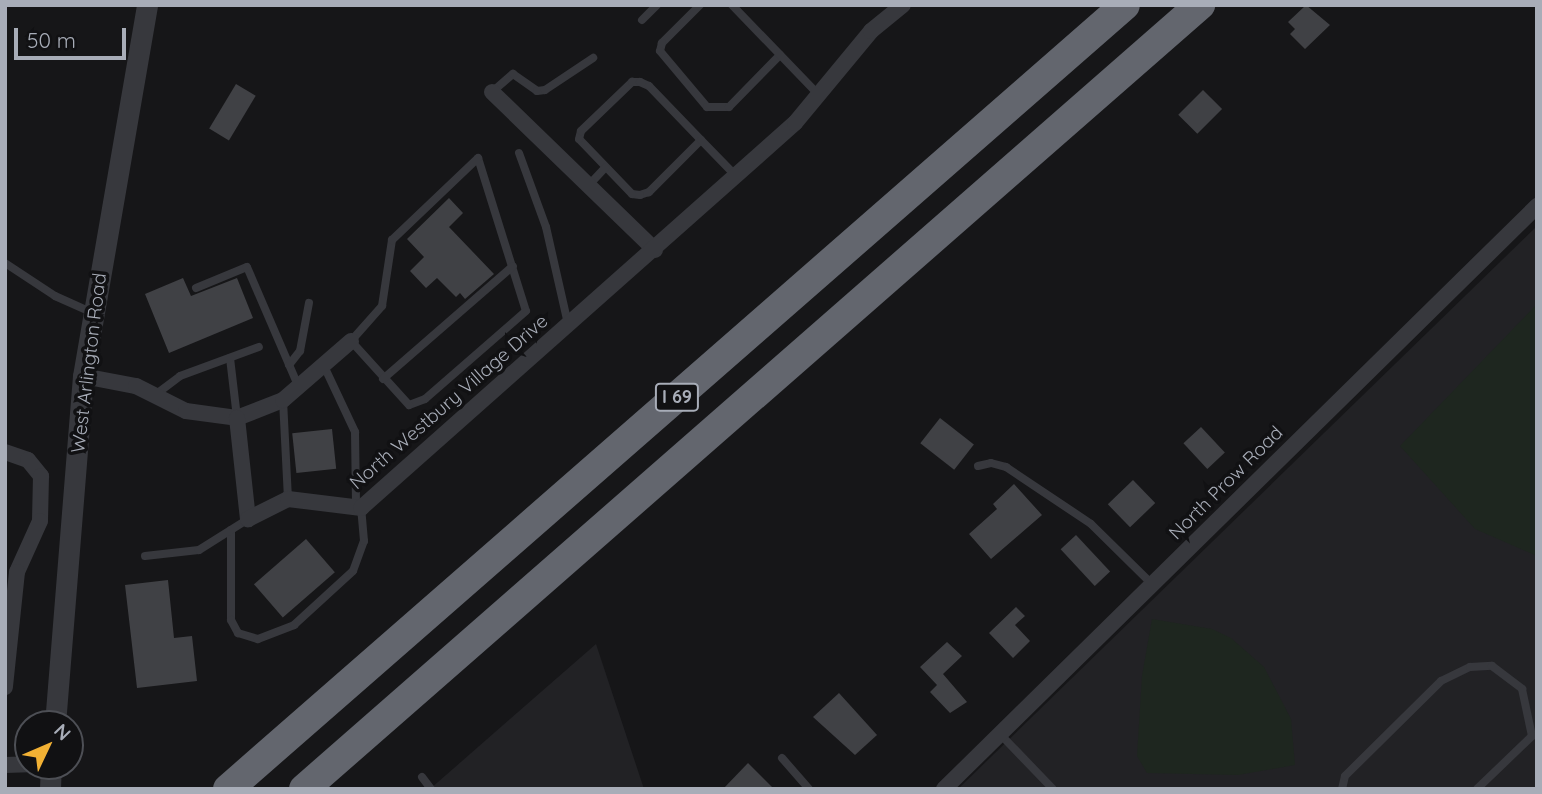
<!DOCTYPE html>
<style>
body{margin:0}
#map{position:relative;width:1542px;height:794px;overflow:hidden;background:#161618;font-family:Quicksand,sans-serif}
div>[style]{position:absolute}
.built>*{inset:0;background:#222225}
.green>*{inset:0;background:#1e261f}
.building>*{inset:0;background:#404145;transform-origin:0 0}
.service>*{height:8px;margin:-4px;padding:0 4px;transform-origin:4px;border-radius:4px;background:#37383d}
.minor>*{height:16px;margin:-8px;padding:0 8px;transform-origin:8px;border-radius:8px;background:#37383d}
.tertiary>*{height:21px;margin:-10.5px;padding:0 10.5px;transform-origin:10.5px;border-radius:10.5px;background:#37383d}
.motorway>*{height:30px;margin:-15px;padding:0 15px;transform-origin:15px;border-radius:15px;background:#63666e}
span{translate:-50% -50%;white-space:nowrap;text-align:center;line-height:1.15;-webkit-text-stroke:7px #111113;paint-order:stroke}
.shield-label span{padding:2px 5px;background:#111113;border:2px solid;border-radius:5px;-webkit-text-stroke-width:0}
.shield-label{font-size:18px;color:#a8adb8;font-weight:700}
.street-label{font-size:19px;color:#a8adb8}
.frame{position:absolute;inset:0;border:7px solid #a8adb8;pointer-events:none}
.north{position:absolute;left:14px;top:710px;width:70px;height:70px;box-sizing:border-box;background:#111113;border:2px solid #4d4f55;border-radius:50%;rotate:46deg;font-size:19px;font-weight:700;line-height:28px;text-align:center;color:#a8adb8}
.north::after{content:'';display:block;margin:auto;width:24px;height:32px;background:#f2b134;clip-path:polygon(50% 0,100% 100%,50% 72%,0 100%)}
.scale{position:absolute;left:14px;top:28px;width:112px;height:32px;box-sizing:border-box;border:4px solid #a8adb8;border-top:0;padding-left:9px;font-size:21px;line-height:24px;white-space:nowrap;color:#a8adb8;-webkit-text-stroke:5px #111113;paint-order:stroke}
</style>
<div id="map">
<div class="built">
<i style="clip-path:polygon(1537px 226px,1537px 789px,958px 789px)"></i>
<i style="clip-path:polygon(596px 644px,644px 789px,430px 789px)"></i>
</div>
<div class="green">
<i style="clip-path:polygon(1537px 304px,1537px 556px,1475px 529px,1400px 446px)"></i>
<i style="clip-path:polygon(1152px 619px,1212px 629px,1231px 638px,1264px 667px,1291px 719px,1295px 765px,1238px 775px,1147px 773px,1137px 756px,1142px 676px)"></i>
</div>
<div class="building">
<i style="clip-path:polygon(1306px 5px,1330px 25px,1305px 49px,1290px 34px,1295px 29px,1288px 22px)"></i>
<i style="left:236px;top:84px;width:23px;height:52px;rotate:31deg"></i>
<i style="left:1203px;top:90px;width:27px;height:35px;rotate:45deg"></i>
<i style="clip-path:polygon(449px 198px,463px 213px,449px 227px,494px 274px,465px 299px,460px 293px,456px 297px,437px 278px,426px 288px,410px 271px,424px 257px,407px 239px)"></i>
<i style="clip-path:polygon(183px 278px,191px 296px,237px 278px,253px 318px,169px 353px,145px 294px)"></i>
<i style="left:940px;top:418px;width:43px;height:32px;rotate:38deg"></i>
<i style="left:1201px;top:427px;width:35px;height:24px;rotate:47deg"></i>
<i style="left:332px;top:429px;width:40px;height:40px;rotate:84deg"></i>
<i style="left:1133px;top:480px;width:32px;height:35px;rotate:46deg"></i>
<i style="clip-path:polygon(1014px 484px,1042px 515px,991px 559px,969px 534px,997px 509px,993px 504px)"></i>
<i style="left:1076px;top:535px;width:50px;height:21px;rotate:47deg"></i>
<i style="left:306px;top:539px;width:44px;height:69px;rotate:49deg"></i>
<i style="clip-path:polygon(168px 580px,174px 638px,192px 636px,197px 681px,137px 688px,125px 585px)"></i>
<i style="clip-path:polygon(1016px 607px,1025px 616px,1015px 625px,1030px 641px,1013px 658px,989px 633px)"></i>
<i style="clip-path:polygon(947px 642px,962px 656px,943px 674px,967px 702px,950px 713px,930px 692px,937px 685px,920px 667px)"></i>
<i style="clip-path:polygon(839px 693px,877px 735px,855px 755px,813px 717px)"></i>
<i style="clip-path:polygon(748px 763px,774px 789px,723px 789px)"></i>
</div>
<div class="service">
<i style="left:700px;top:5px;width:54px;rotate:135deg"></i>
<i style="left:662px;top:43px;width:8px;rotate:104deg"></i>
<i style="left:660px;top:51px;width:73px;rotate:50deg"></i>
<i style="left:707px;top:107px;width:22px"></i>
<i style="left:729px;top:107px;width:73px;rotate:-45.6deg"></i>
<i style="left:732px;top:5px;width:124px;rotate:46deg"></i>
<i style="left:642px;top:20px;width:21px;rotate:-45deg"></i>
<i style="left:492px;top:92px;width:28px;rotate:-41deg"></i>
<i style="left:513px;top:74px;width:29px;rotate:35deg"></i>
<i style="left:537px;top:91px;width:8px;rotate:-7deg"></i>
<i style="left:545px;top:90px;width:58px;rotate:-33.7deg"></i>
<i style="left:701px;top:140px;width:74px;rotate:135deg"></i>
<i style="left:649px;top:192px;width:9px;rotate:162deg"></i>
<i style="left:640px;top:195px;width:8px;rotate:-173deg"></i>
<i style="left:632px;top:194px;width:76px;rotate:-133.9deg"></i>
<i style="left:579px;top:139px;width:8px;rotate:-76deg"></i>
<i style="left:581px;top:131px;width:71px;rotate:-43.9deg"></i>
<i style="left:632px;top:82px;width:8px"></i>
<i style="left:640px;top:82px;width:10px;rotate:24deg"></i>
<i style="left:649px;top:86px;width:75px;rotate:46.1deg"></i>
<i style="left:701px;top:140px;width:50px;rotate:45.8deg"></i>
<i style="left:519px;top:153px;width:79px;rotate:70deg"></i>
<i style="left:546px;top:227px;width:99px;rotate:77.2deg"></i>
<i style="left:478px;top:158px;width:160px;rotate:72.6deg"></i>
<i style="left:526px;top:311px;width:134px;rotate:138.9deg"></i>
<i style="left:425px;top:399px;width:17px;rotate:159deg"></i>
<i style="left:409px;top:405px;width:86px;rotate:-132.2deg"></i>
<i style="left:351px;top:341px;width:47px;rotate:-48.5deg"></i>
<i style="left:382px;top:306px;width:67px;rotate:-81.4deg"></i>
<i style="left:392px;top:240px;width:119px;rotate:-43.6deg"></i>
<i style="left:588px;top:186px;width:25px;rotate:-47deg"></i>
<i style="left:5px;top:263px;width:60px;rotate:33.4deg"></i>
<i style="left:55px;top:296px;width:42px;rotate:24.1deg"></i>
<i style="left:196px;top:288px;width:55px;rotate:-22.4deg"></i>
<i style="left:247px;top:267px;width:132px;rotate:66.7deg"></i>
<i style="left:230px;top:358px;width:60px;rotate:83.3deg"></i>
<i style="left:289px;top:365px;width:18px;rotate:-52deg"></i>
<i style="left:300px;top:351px;width:49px;rotate:-79.4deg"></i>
<i style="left:324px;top:366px;width:73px;rotate:64.8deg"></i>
<i style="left:355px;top:432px;width:75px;rotate:89.2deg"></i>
<i style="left:383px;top:379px;width:172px;rotate:-41deg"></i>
<i style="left:155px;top:395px;width:31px;rotate:-37deg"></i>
<i style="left:180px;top:376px;width:84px;rotate:-20.2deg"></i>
<i style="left:283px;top:400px;width:99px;rotate:87.1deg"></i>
<i style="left:978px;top:466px;width:13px;rotate:-13deg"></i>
<i style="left:991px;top:463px;width:16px;rotate:15deg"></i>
<i style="left:1006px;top:467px;width:102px;rotate:33.8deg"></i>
<i style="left:1091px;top:524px;width:86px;rotate:44.5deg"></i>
<i style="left:231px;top:530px;width:90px;rotate:90deg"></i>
<i style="left:231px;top:620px;width:15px;rotate:62deg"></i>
<i style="left:238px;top:633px;width:21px;rotate:17deg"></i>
<i style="left:258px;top:639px;width:39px;rotate:-21deg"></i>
<i style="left:294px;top:625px;width:80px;rotate:-42.5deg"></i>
<i style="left:353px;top:571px;width:32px;rotate:-70deg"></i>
<i style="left:364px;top:541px;width:33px;rotate:-95deg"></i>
<i style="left:145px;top:556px;width:54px;rotate:-6.3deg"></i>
<i style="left:199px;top:550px;width:58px;rotate:-32.3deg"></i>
<i style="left:1000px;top:734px;width:76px;rotate:46.1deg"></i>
<i style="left:782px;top:758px;width:41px;rotate:48.9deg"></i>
<i style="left:422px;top:777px;width:15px;rotate:53deg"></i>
<i style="left:1342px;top:789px;width:13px;rotate:-77deg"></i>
<i style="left:1345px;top:776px;width:135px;rotate:-44.7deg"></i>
<i style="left:1441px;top:681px;width:32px;rotate:-26deg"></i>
<i style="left:1470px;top:667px;width:22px;rotate:-3deg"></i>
<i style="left:1492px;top:666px;width:38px;rotate:37deg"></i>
<i style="left:1522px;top:689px;width:48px;rotate:78deg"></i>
<i style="left:1532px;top:736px;width:76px;rotate:136.1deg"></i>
</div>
<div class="minor">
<i style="left:492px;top:92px;width:227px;rotate:44.1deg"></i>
<i style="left:83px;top:376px;width:54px;rotate:10.7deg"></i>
<i style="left:136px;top:386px;width:56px;rotate:26.6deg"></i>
<i style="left:186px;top:411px;width:51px;rotate:7.8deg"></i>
<i style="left:237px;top:418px;width:49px;rotate:-21.4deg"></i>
<i style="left:283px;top:400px;width:90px;rotate:-40.9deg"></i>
<i style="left:237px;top:418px;width:102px;rotate:83.8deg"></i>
<i style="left:248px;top:519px;width:45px;rotate:-26.6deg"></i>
<i style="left:288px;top:499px;width:74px;rotate:7deg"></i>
<i style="left:361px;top:508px;width:580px;rotate:-41.58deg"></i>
<i style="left:795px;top:123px;width:119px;rotate:-50.4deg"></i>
<i style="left:871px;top:31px;width:41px;rotate:-39.1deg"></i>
<i style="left:5px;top:452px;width:24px;rotate:19deg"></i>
<i style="left:28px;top:460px;width:21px;rotate:51deg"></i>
<i style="left:41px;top:476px;width:45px;rotate:91.3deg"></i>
<i style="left:40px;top:521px;width:56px;rotate:114.3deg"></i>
<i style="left:17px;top:572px;width:116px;rotate:96deg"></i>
<i style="left:5px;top:765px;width:23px;rotate:-2deg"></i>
<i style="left:944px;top:789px;width:832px;rotate:-44.51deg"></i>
</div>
<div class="tertiary">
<i style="left:55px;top:724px;width:349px;rotate:-85.4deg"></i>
<i style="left:83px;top:376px;width:376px;rotate:-80.2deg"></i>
<i style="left:50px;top:789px;width:23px;rotate:-88deg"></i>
</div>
<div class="motorway">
<i style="left:228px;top:789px;width:1191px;rotate:-41.15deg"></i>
<i style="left:304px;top:789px;width:1191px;rotate:-41.19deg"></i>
</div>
<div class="shield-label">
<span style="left:677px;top:397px">I 69</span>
</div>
<div class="street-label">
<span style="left:89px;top:363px;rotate:-83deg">West Arlington Road</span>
<span style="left:449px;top:402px;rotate:-41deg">North Westbury Village Drive</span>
<span style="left:1226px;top:483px;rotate:-45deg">North Prow Road</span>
</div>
<div class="frame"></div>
<div class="north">N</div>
<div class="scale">50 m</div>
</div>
